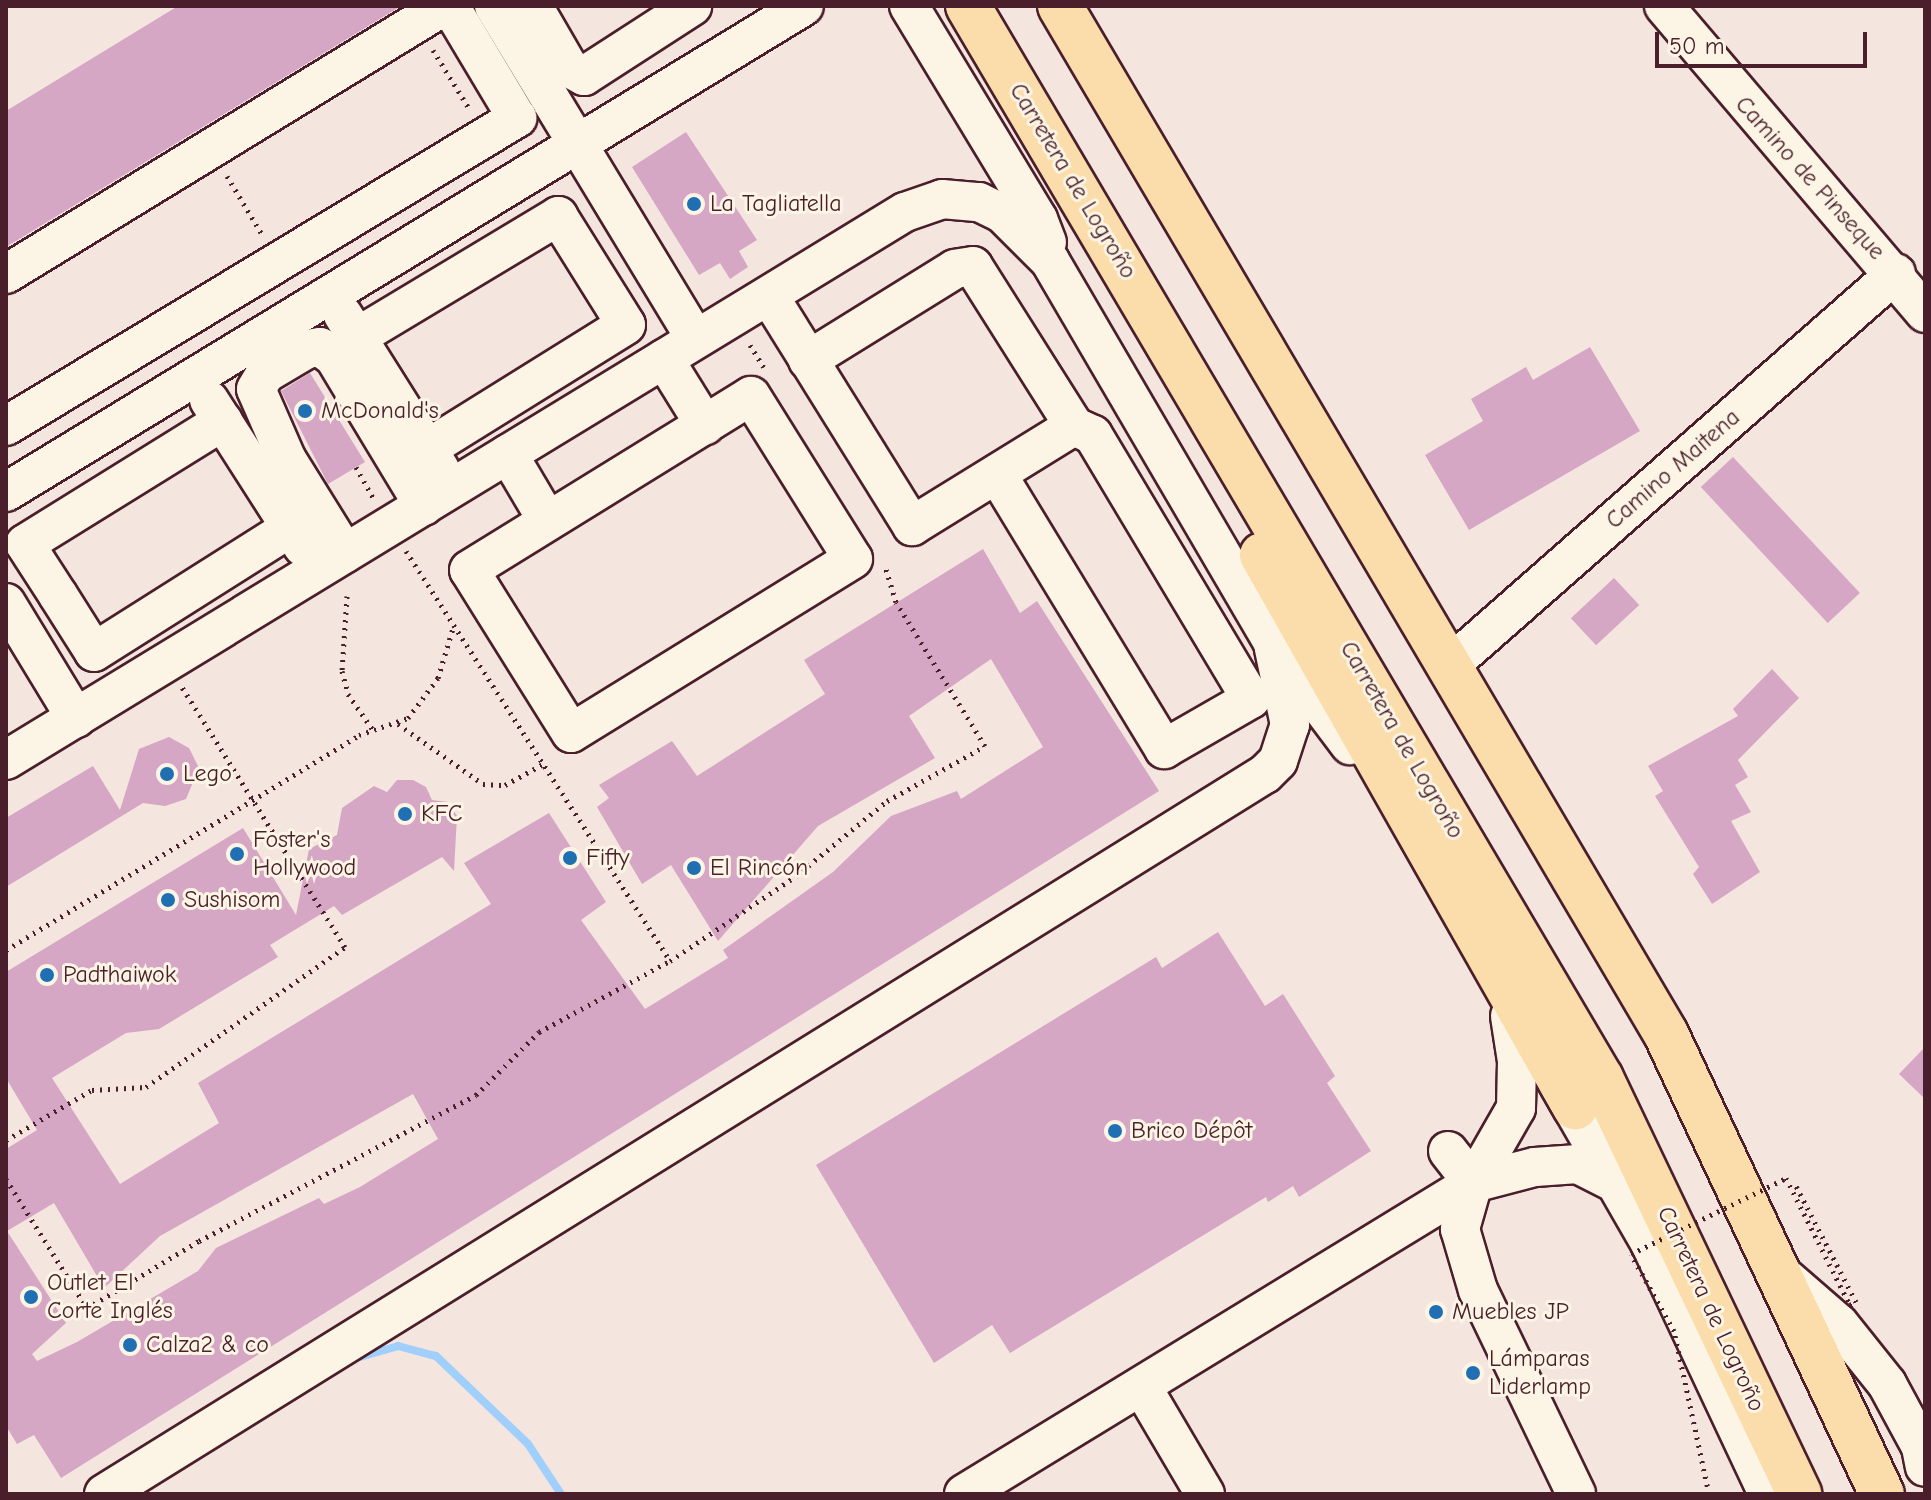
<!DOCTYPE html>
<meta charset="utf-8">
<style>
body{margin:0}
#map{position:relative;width:1931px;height:1500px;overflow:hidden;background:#f4e5df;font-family:"Comic Neue",sans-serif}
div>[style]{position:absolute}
.stream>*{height:8px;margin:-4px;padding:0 4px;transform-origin:4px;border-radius:4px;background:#a1cffc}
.building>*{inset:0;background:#d6a6c5;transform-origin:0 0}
.path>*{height:5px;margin-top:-2.5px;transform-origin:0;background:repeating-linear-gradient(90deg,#4a1f2b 0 2px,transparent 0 8px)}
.roads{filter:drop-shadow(2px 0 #4a1f2b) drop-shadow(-2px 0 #4a1f2b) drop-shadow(0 2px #4a1f2b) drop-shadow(0 -2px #4a1f2b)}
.minor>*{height:38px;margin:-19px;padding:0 19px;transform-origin:19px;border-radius:19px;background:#fcf5e5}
.highway>*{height:44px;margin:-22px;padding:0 22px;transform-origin:22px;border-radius:22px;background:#faddab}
.path-bridge>*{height:5px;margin-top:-2.5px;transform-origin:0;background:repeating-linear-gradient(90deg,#4a1f2b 0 2px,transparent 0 8px)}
.dots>*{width:22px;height:22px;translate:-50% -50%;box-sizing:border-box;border:4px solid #fcf5e5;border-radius:50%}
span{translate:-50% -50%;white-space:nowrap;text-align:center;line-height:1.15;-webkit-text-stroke:6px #fcf5e5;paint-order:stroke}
.street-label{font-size:24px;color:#4a1f2b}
.poi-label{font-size:24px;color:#4a1f2b}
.left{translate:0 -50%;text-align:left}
.frame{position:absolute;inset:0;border:8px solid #4a1f2b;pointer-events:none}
.scale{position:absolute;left:1655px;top:32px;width:212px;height:36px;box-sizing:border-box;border:4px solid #4a1f2b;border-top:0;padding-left:10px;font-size:24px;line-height:28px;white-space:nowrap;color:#4a1f2b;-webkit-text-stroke:6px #fcf5e5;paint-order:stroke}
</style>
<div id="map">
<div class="stream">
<i style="left:360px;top:1357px;width:40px;rotate:-16deg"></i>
<i style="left:398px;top:1346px;width:39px;rotate:15deg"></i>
<i style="left:436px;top:1356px;width:127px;rotate:43.7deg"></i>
<i style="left:528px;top:1444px;width:60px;rotate:56.6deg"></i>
</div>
<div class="building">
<i style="clip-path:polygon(178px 6px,401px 6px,6px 247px,6px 111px)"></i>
<i style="clip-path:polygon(686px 132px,757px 240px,739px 251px,748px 267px,730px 279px,720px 263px,699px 275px,632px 167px)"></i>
<i style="clip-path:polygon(1590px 347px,1640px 431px,1469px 530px,1425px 455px,1483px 421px,1471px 399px,1526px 367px,1533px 380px)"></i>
<i style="clip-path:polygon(310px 373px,365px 462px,328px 484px,281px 391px)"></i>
<i style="left:1733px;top:457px;width:186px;height:44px;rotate:47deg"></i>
<i style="clip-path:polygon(evenodd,983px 549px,1020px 613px,1037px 601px,1159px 791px,61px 1478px,34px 1435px,17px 1444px,6px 1426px,6px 1149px,37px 1130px,6px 1078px,6px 972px,243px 828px,296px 915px,309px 849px,337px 835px,342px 808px,374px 786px,387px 792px,397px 780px,413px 780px,426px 787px,432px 800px,448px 802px,457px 816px,454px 871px,442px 857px,342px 915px,334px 906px,270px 945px,278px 957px,159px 1029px,126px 1033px,52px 1078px,120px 1184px,219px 1123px,198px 1083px,491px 904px,464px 863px,549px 813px,606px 902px,581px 920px,645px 1009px,728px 958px,723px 950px,833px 872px,891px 816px,957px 791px,961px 799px,1043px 747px,991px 659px,909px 716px,935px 758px,818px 826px,718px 941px,671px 865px,642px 884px,597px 807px,609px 798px,599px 785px,672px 741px,697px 776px,825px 694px,804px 660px,983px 549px,413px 1094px,438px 1139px,360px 1187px,324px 1204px,319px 1198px,216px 1248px,198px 1271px,77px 1342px,37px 1361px,32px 1354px,66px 1323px,7px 1231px,54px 1203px,104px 1288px,160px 1236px,413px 1094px)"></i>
<i style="left:1614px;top:578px;width:37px;height:59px;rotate:47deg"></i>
<i style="clip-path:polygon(1772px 669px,1799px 698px,1738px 760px,1748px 777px,1735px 785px,1751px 812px,1731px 821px,1760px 872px,1712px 904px,1693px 874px,1699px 867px,1655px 796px,1663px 791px,1648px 766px,1738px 716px,1733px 709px)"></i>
<i style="clip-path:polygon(169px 737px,189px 748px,199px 768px,186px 799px,165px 806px,143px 803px,6px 887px,6px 818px,93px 766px,120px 810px,139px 749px)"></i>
<i style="clip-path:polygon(1218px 932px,1265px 1006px,1283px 994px,1335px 1076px,1327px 1083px,1371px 1151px,1299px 1197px,1293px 1186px,1268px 1202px,1266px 1197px,1010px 1353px,992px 1325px,934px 1363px,816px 1165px,1156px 957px,1162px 968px)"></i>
<i style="clip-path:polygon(1925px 1047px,1925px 1099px,1899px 1074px)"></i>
</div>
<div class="path">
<i style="left:433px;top:50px;width:70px;rotate:58.3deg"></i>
<i style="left:227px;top:176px;width:70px;rotate:59deg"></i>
<i style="left:750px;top:345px;width:26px;rotate:58deg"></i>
<i style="left:356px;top:467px;width:39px;rotate:61deg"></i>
<i style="left:406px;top:551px;width:488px;rotate:57.2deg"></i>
<i style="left:347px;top:596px;width:75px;rotate:93.8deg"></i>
<i style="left:342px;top:671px;width:24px;rotate:75deg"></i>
<i style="left:348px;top:694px;width:44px;rotate:55.2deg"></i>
<i style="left:398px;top:724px;width:104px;rotate:35.2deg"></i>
<i style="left:483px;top:784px;width:22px;rotate:3deg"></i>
<i style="left:505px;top:785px;width:43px;rotate:-28.9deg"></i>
<i style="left:6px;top:950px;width:413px;rotate:-31.3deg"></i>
<i style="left:359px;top:735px;width:52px;rotate:-19.1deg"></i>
<i style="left:408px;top:718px;width:50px;rotate:-53.1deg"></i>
<i style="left:438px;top:678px;width:55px;rotate:-73.2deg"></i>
<i style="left:6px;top:1140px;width:99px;rotate:-30.2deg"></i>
<i style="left:92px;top:1090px;width:54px;rotate:-3.2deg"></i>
<i style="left:146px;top:1087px;width:243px;rotate:-35.1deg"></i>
<i style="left:345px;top:947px;width:307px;rotate:-122.1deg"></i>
<i style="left:6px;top:1179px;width:152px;rotate:57.9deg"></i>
<i style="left:87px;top:1308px;width:131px;rotate:-30.9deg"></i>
<i style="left:199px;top:1241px;width:313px;rotate:-27.8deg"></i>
<i style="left:476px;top:1095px;width:89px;rotate:-45deg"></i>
<i style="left:539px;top:1032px;width:149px;rotate:-28.5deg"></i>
<i style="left:670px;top:961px;width:152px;rotate:-34deg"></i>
<i style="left:796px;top:876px;width:118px;rotate:-39.5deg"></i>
<i style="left:887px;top:801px;width:112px;rotate:-29.3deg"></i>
<i style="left:985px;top:746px;width:169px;rotate:-121.7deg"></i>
<i style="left:896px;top:602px;width:37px;rotate:-107deg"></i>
</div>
<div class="roads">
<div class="minor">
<i style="left:494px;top:6px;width:389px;rotate:58.8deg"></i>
<i style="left:533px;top:6px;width:72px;rotate:59.9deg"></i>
<i style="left:569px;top:68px;width:17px;rotate:28deg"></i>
<i style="left:584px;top:76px;width:129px;rotate:-32.9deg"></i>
<i style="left:909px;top:6px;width:249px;rotate:58.8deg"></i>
<i style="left:1038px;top:219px;width:25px;rotate:69deg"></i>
<i style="left:1664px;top:6px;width:403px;rotate:49.6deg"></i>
<i style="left:6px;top:274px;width:513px;rotate:-31.46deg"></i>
<i style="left:769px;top:296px;width:271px;rotate:58.1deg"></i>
<i style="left:912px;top:526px;width:190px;rotate:-31.7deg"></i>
<i style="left:1074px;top:426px;width:189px;rotate:-122.3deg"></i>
<i style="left:973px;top:266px;width:18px;rotate:171deg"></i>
<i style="left:955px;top:269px;width:173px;rotate:148.2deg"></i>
<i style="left:343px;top:315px;width:182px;rotate:57.8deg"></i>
<i style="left:357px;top:337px;width:235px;rotate:-31deg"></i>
<i style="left:558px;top:216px;width:128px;rotate:58deg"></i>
<i style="left:626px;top:325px;width:234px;rotate:148.1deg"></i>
<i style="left:664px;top:359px;width:78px;rotate:58.2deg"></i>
<i style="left:751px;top:396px;width:192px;rotate:58deg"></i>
<i style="left:853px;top:559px;width:331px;rotate:148.3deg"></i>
<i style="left:571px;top:733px;width:192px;rotate:-122deg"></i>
<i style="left:469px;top:570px;width:331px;rotate:-31.7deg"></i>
<i style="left:209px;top:400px;width:174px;rotate:57.4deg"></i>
<i style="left:223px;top:421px;width:233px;rotate:148.2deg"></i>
<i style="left:25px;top:544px;width:61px;rotate:57.1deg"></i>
<i style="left:58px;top:595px;width:67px;rotate:57.7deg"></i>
<i style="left:94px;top:652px;width:232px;rotate:-32.3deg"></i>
<i style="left:6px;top:426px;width:597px;rotate:-31.08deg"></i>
<i style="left:517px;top:118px;width:131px;rotate:-120.9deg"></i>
<i style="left:508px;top:454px;width:77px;rotate:59.4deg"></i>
<i style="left:997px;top:474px;width:322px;rotate:58.7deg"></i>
<i style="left:1164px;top:749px;width:100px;rotate:-29.9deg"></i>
<i style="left:1251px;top:699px;width:308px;rotate:-120.9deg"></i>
<i style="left:1093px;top:435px;width:21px;rotate:-155deg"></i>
<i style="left:6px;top:492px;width:934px;rotate:-31.34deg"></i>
<i style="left:345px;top:553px;width:110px;rotate:-121.9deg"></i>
<i style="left:287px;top:460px;width:77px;rotate:-113.6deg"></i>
<i style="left:256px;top:389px;width:17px;rotate:-59deg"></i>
<i style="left:265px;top:374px;width:49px;rotate:-30.8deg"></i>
<i style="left:307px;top:349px;width:13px;rotate:-9deg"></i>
<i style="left:320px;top:347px;width:17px;rotate:36deg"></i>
<i style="left:334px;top:357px;width:174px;rotate:58.9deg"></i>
<i style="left:6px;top:603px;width:135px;rotate:58.7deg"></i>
<i style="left:1449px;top:666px;width:595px;rotate:-41.32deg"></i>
<i style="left:6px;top:760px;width:1053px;rotate:-31.37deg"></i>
<i style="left:905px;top:212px;width:39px;rotate:-19deg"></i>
<i style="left:942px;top:199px;width:37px;rotate:5deg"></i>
<i style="left:979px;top:202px;width:25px;rotate:26deg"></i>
<i style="left:1002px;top:213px;width:68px;rotate:45deg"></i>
<i style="left:1050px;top:261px;width:442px;rotate:59.7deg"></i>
<i style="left:1273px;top:643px;width:128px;rotate:53deg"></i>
<i style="left:1510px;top:1016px;width:46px;rotate:81.2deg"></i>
<i style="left:1517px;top:1061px;width:47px;rotate:91.2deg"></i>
<i style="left:1516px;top:1108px;width:86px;rotate:119.8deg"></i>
<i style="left:1473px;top:1183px;width:48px;rotate:105.8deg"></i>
<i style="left:1460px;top:1229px;width:64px;rotate:73.6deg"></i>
<i style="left:1478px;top:1290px;width:226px;rotate:64.3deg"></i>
<i style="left:1558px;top:1083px;width:185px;rotate:60.1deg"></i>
<i style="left:1650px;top:1243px;width:277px;rotate:64.8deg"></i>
<i style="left:1448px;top:1151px;width:41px;rotate:52deg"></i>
<i style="left:1778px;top:1271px;width:81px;rotate:41deg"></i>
<i style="left:1839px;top:1324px;width:77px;rotate:51.3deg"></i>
<i style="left:1887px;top:1384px;width:72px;rotate:61.6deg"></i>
<i style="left:1921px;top:1447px;width:20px;rotate:79deg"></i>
<i style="left:1142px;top:1387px;width:124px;rotate:59.5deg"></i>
<i style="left:104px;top:1494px;width:1366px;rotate:-31.81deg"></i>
<i style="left:1265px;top:774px;width:18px;rotate:-45deg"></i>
<i style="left:1278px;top:761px;width:38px;rotate:-72deg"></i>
<i style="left:1290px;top:725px;width:78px;rotate:-101.9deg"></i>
<i style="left:964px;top:1494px;width:596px;rotate:-31.43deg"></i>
<i style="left:1473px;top:1183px;width:64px;rotate:-14.5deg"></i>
<i style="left:1535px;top:1167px;width:43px;rotate:-4deg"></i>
<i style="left:1578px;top:1164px;width:46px;rotate:27.1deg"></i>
</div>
<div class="highway">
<i style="left:968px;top:6px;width:1245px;rotate:59.44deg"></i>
<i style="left:1601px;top:1078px;width:461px;rotate:64.5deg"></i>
<i style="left:1060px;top:6px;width:1193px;rotate:59.48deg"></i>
<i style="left:1666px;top:1034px;width:508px;rotate:64.85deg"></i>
<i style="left:1262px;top:555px;width:635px;rotate:60.45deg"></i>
</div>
</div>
<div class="path-bridge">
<i style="left:1709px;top:1494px;width:167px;rotate:-102.1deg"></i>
<i style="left:1674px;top:1331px;width:88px;rotate:-119.2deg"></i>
<i style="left:1631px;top:1254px;width:173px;rotate:-26.1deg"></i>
<i style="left:1786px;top:1178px;width:142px;rotate:63.3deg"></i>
<i style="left:1850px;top:1305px;width:7px;rotate:-27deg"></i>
<i style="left:1856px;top:1302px;width:133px;rotate:-117.3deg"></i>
</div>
<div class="dots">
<i style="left:694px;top:204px;background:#1f6fb2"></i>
<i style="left:305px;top:411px;background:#1f6fb2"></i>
<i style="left:167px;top:774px;background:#1f6fb2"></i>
<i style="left:405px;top:814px;background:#1f6fb2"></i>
<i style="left:237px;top:854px;background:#1f6fb2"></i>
<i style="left:570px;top:858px;background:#1f6fb2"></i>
<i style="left:694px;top:868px;background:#1f6fb2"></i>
<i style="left:168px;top:900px;background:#1f6fb2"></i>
<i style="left:47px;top:975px;background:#1f6fb2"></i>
<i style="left:1115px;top:1131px;background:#1f6fb2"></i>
<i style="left:31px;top:1297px;background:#1f6fb2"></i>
<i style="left:1436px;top:1312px;background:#1f6fb2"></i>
<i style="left:130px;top:1345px;background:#1f6fb2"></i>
<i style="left:1473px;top:1373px;background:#1f6fb2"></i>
</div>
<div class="street-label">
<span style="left:1810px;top:178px;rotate:48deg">Camino de Pinseque</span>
<span style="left:1073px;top:181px;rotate:59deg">Carretera de Logroño</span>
<span style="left:1673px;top:469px;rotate:-41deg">Camino Maitena</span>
<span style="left:1402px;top:740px;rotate:60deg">Carretera de Logroño</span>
<span style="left:1711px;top:1309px;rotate:65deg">Carretera de Logroño</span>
</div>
<div class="poi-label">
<span class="left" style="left:710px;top:204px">La Tagliatella</span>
<span class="left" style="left:321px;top:411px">McDonald's</span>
<span class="left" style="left:183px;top:774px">Lego</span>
<span class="left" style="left:421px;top:814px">KFC</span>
<span class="left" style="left:253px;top:854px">Foster's<br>Hollywood</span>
<span class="left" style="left:586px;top:858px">Fifty</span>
<span class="left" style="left:710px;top:868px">El Rincón</span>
<span class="left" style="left:184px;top:900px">Sushisom</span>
<span class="left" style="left:63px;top:975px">Padthaiwok</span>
<span class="left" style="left:1131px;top:1131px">Brico Dépôt</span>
<span class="left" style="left:47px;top:1297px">Outlet El<br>Corte Inglés</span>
<span class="left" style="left:1452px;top:1312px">Muebles JP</span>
<span class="left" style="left:146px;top:1345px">Calza2 &amp; co</span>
<span class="left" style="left:1489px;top:1373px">Lámparas<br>Liderlamp</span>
</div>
<div class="frame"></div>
<div class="scale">50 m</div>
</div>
